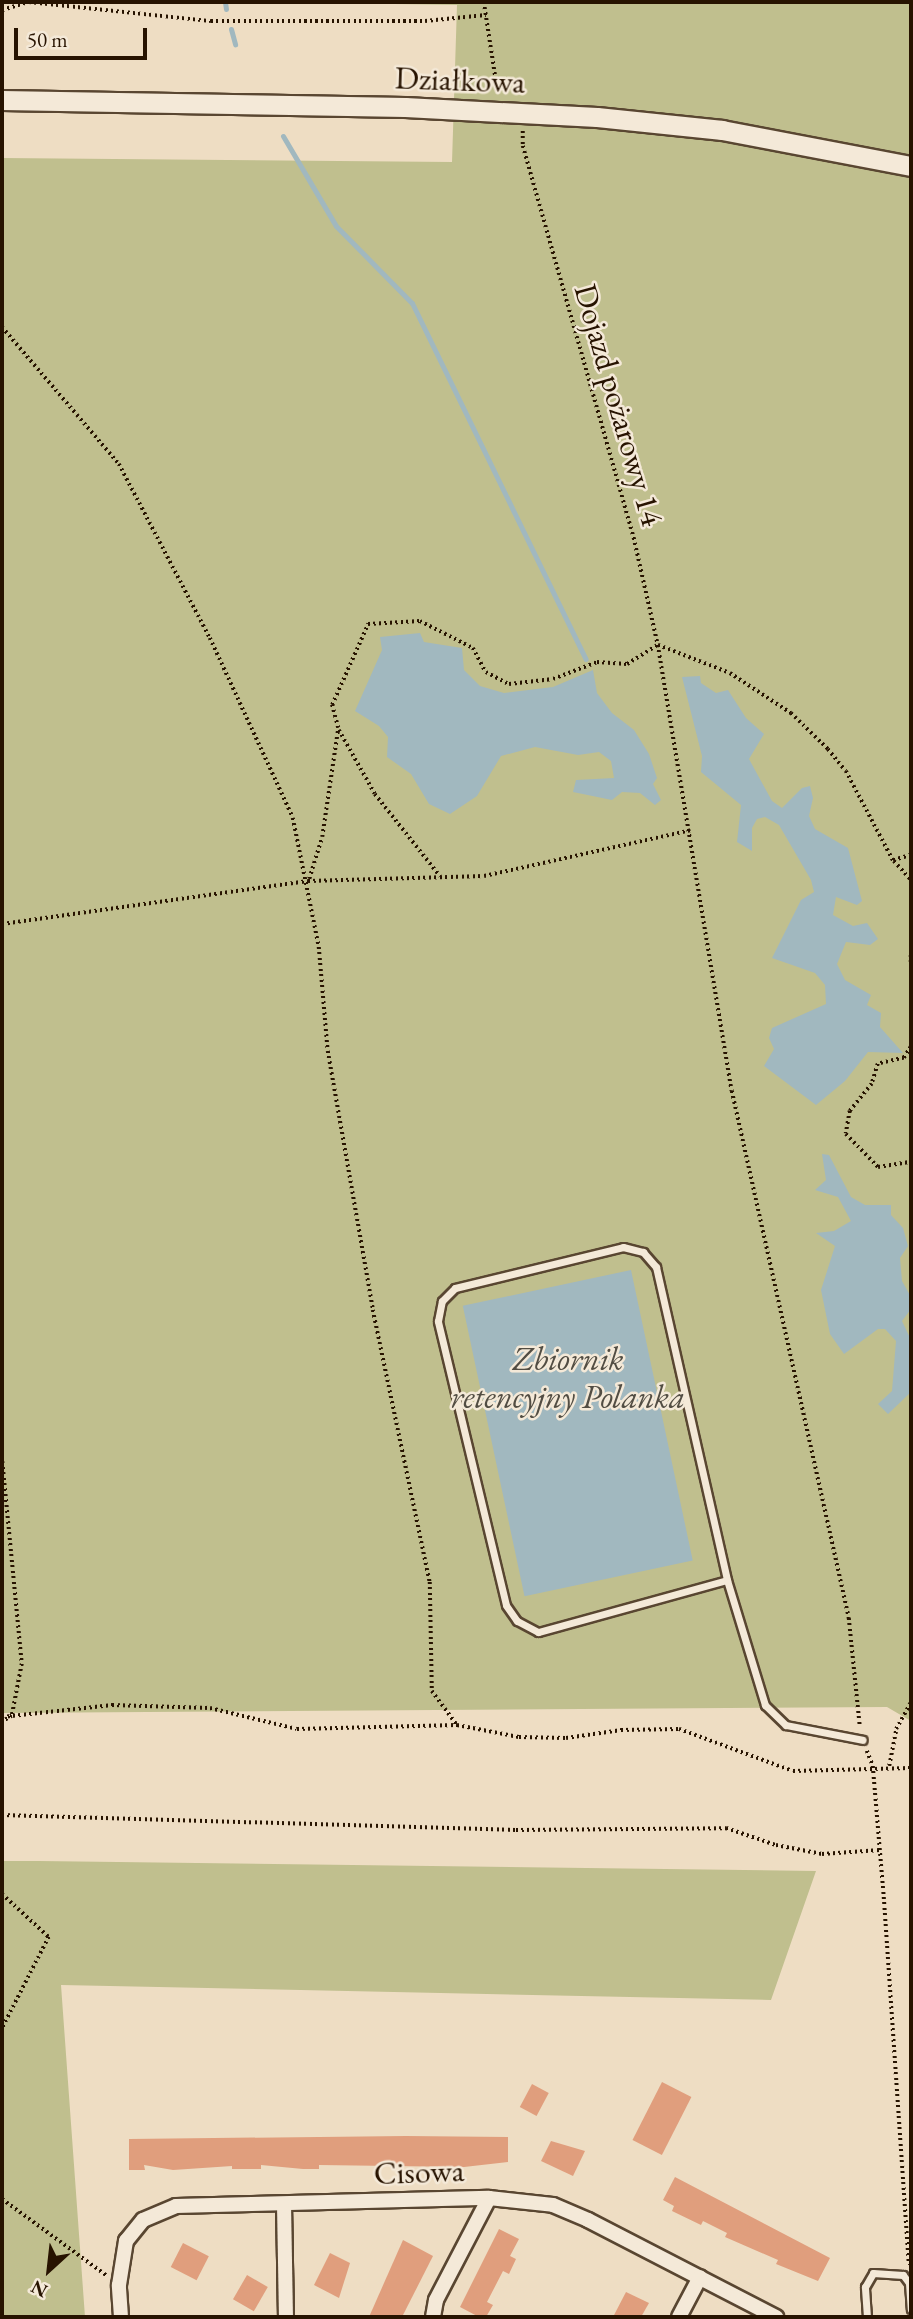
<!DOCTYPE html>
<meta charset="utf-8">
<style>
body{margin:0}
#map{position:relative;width:913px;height:2319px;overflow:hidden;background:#eeddc3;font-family:"EB Garamond",serif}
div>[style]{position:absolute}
.green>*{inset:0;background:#c0bf8e}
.water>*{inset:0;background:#a1b8bf;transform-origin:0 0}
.stream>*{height:5px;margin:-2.5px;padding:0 2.5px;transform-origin:2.5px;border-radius:2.5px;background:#a1b8bf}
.building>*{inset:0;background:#e09e7d;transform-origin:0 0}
.path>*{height:3.5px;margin-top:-1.75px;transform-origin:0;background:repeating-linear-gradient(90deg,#271300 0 2px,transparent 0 5.5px)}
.roads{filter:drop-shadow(2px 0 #594631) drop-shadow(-2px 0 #594631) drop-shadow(0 2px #594631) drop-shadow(0 -2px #594631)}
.service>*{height:7px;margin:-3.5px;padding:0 3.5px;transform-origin:3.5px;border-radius:3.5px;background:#f4e9d8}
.minor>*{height:14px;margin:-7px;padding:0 7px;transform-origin:7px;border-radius:7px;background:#f4e9d8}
.tertiary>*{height:19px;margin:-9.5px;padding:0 9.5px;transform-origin:9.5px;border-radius:9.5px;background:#f4e9d8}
span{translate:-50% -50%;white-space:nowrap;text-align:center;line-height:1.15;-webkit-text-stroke:5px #f4e9d8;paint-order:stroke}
.street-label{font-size:32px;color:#271300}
.water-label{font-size:33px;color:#524d43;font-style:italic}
.frame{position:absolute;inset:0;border:4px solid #271300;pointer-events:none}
.north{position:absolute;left:14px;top:2235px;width:70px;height:70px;-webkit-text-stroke:5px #f4e9d8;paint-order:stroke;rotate:207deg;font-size:19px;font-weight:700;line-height:28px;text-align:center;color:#271300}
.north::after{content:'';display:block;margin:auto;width:24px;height:32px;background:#271300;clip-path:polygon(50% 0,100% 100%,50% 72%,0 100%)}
.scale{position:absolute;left:14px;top:28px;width:133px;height:32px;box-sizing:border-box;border:4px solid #271300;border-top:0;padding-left:9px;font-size:21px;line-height:24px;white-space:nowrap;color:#271300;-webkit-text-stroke:5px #f4e9d8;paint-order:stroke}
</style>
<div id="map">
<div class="green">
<i style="clip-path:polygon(268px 2px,911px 2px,911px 1721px,887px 1707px,2px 1713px,2px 158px,452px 162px,457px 5px)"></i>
<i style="clip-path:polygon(2px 1861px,39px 1861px,816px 1871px,771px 2000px,61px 1985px,85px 2317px,2px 2317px)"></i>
</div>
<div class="water">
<i style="clip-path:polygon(420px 633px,424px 642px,462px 648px,464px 670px,480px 686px,504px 693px,553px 687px,593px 670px,597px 693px,612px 713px,634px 730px,649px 754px,657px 778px,653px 784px,661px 800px,655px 805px,640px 793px,622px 792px,612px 800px,573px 792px,576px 780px,614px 778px,611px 761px,599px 752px,578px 755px,535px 747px,501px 756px,477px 796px,450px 814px,429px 804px,411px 774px,387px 757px,388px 737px,379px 726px,355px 711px,382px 650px,380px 637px)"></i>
<i style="clip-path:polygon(700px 676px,701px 683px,716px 693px,728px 690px,746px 718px,764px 734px,749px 759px,772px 801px,782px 808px,802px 788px,810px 786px,813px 798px,809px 816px,815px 829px,848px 848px,862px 901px,857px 905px,836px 897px,833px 915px,853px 926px,867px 923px,878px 939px,870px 945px,846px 942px,837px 964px,845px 980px,871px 995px,867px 1005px,881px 1013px,880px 1027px,903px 1053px,868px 1052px,845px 1081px,816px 1105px,764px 1066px,774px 1049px,769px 1038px,772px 1028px,826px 1004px,825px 985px,815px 973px,772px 958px,801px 900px,814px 892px,811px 880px,779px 825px,765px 817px,757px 819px,752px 828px,752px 851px,737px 842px,741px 805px,701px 772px,702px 756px,682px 677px)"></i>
<i style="clip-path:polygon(822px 1154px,829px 1155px,851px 1197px,865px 1205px,891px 1205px,891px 1215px,903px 1228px,908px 1246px,900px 1258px,902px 1281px,911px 1297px,911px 1309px,902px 1321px,911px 1340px,911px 1392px,888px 1414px,878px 1404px,892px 1391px,896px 1341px,885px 1329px,878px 1329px,844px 1354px,830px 1334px,821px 1290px,835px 1246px,816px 1233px,834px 1231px,851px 1221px,838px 1197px,815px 1190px,826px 1180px)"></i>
<i style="left:631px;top:1270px;width:297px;height:172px;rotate:78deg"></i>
</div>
<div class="stream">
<i style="left:225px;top:2px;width:7px;rotate:82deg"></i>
<i style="left:231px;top:29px;width:16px;rotate:75deg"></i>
<i style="left:283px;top:136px;width:104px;rotate:59.5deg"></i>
<i style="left:336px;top:226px;width:108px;rotate:45.4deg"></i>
<i style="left:412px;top:303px;width:396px;rotate:64deg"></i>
</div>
<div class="building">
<i style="left:662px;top:2082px;width:33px;height:65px;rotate:27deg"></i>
<i style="left:532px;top:2084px;width:19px;height:26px;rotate:28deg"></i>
<i style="clip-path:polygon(406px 2136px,508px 2137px,508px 2162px,464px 2167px,319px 2165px,319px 2169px,303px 2169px,261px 2165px,261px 2169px,232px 2169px,232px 2166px,173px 2170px,144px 2165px,145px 2170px,129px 2170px,129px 2139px)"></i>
<i style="clip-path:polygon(551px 2141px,585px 2151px,573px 2176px,541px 2161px)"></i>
<i style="clip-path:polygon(675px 2177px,830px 2258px,818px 2281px,776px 2264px,778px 2260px,725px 2237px,727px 2233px,703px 2221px,701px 2225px,672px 2211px,674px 2206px,663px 2200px)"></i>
<i style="clip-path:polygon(499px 2229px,519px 2239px,510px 2256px,516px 2259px,509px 2274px,503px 2271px,487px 2302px,493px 2305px,486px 2317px,479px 2317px,460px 2307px)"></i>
<i style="clip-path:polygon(403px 2240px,433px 2256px,402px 2317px,369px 2317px)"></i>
<i style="left:183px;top:2243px;width:29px;height:27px;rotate:27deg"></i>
<i style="clip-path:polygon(330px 2253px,350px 2263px,339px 2298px,314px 2285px)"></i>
<i style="left:247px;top:2275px;width:24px;height:28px;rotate:30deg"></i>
<i style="clip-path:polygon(626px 2292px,649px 2303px,641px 2317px,613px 2317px)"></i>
</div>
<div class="path">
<i style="left:484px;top:2px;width:92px;rotate:81.3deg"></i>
<i style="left:2px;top:10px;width:28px;rotate:-17deg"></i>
<i style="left:29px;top:2px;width:183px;rotate:6deg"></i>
<i style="left:211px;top:21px;width:214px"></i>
<i style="left:425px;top:21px;width:61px;rotate:-5.6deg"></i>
<i style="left:523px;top:131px;width:15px;rotate:90deg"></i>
<i style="left:523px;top:146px;width:412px;rotate:74.2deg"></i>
<i style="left:635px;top:543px;width:105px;rotate:77.3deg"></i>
<i style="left:658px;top:645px;width:452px;rotate:80.6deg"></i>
<i style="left:732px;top:1091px;width:540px;rotate:77.48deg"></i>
<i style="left:849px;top:1618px;width:109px;rotate:84.2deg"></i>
<i style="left:2px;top:327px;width:180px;rotate:49.5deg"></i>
<i style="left:119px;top:464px;width:196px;rotate:62.4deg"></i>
<i style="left:210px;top:638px;width:198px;rotate:65.2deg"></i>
<i style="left:293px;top:818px;width:132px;rotate:78.6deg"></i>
<i style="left:319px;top:947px;width:104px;rotate:85.1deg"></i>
<i style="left:328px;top:1051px;width:263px;rotate:80.1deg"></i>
<i style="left:373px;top:1310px;width:278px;rotate:78.2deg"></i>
<i style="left:430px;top:1582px;width:109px;rotate:88.9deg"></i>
<i style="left:432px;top:1691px;width:42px;rotate:53.7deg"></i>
<i style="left:339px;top:730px;width:73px;rotate:60.6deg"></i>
<i style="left:375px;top:794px;width:105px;rotate:51.6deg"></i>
<i style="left:894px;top:861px;width:25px;rotate:48deg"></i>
<i style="left:309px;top:879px;width:44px;rotate:-72.8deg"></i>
<i style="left:322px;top:837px;width:110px;rotate:-81.6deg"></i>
<i style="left:338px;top:728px;width:24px;rotate:-105deg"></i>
<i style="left:332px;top:705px;width:89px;rotate:-66deg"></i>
<i style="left:368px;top:624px;width:52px;rotate:-3.3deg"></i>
<i style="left:420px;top:621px;width:59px;rotate:27deg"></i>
<i style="left:473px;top:648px;width:27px;rotate:62deg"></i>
<i style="left:486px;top:672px;width:26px;rotate:28deg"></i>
<i style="left:509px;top:684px;width:44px;rotate:-6.5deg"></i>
<i style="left:553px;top:679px;width:47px;rotate:-21.1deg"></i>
<i style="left:597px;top:662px;width:30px;rotate:4deg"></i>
<i style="left:627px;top:664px;width:36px;rotate:-32deg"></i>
<i style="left:658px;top:645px;width:77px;rotate:21.3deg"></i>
<i style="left:730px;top:673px;width:73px;rotate:33.3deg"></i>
<i style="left:791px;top:713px;width:52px;rotate:44.2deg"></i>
<i style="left:828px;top:749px;width:28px;rotate:51deg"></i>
<i style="left:846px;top:771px;width:101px;rotate:62.2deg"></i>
<i style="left:893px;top:860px;width:19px;rotate:-16deg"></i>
<i style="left:2px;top:924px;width:309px;rotate:-8deg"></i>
<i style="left:308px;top:881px;width:176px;rotate:-1.6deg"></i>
<i style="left:484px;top:876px;width:212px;rotate:-12.5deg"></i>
<i style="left:911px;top:955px;width:8px;rotate:90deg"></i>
<i style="left:911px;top:1047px;width:13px;rotate:122deg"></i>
<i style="left:904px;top:1058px;width:27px;rotate:167deg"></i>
<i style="left:878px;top:1064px;width:21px;rotate:107deg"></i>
<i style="left:872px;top:1084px;width:35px;rotate:129deg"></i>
<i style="left:850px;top:1111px;width:23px;rotate:100deg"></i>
<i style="left:846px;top:1134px;width:46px;rotate:45.9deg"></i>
<i style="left:878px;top:1167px;width:33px;rotate:-9deg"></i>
<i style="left:2px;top:1456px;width:209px;rotate:84.5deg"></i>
<i style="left:22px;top:1664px;width:53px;rotate:100.9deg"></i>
<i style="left:12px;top:1716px;width:12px;rotate:149deg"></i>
<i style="left:2px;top:1717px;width:111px;rotate:-6.2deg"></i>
<i style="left:112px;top:1705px;width:98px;rotate:1.8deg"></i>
<i style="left:210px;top:1708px;width:89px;rotate:13.6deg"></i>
<i style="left:297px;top:1729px;width:160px;rotate:-1.4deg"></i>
<i style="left:457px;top:1725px;width:63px;rotate:11deg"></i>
<i style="left:519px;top:1737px;width:47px;rotate:1.2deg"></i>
<i style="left:566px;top:1738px;width:56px;rotate:-8.3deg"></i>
<i style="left:621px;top:1730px;width:58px;rotate:-1deg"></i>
<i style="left:679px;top:1729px;width:121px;rotate:20.2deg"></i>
<i style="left:793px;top:1771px;width:118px;rotate:-1.5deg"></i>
<i style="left:867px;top:1751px;width:16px;rotate:68deg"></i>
<i style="left:873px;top:1766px;width:131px;rotate:85.2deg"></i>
<i style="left:884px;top:1897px;width:369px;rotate:86.1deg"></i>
<i style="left:889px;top:1766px;width:38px;rotate:-79deg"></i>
<i style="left:896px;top:1729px;width:31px;rotate:-61deg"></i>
<i style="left:2px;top:1815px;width:514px;rotate:1.67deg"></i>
<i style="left:516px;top:1830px;width:210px;rotate:-0.5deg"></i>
<i style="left:726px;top:1828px;width:53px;rotate:18.8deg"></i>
<i style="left:776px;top:1845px;width:47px;rotate:11.1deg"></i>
<i style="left:822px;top:1854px;width:58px;rotate:-3.9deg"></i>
<i style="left:2px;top:1894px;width:64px;rotate:42.5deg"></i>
<i style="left:49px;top:1937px;width:103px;rotate:117.1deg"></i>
<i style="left:2px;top:2199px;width:129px;rotate:36.2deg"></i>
</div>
<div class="roads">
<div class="service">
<i style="left:727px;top:1580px;width:196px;rotate:164.6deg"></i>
<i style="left:538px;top:1632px;width:24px;rotate:-152deg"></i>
<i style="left:517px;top:1621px;width:19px;rotate:-125deg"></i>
<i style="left:506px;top:1605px;width:292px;rotate:-103.5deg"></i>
<i style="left:438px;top:1321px;width:20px;rotate:-79deg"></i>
<i style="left:442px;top:1301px;width:18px;rotate:-45deg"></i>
<i style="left:455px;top:1288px;width:173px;rotate:-13.7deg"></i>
<i style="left:623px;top:1247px;width:21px;rotate:14deg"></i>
<i style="left:643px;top:1252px;width:20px;rotate:49deg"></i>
<i style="left:656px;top:1267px;width:321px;rotate:77.2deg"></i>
<i style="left:727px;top:1580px;width:131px;rotate:73.1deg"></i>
<i style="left:765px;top:1705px;width:29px;rotate:44deg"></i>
<i style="left:786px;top:1725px;width:78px;rotate:11deg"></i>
<i style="left:867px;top:2317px;width:30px;rotate:-94deg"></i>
<i style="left:865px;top:2287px;width:16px;rotate:-60deg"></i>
<i style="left:873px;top:2273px;width:30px;rotate:4deg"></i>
<i style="left:903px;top:2275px;width:10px;rotate:53deg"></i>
<i style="left:909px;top:2283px;width:26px;rotate:86deg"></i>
</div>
<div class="minor">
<i style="left:284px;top:2204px;width:113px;rotate:89deg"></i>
<i style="left:121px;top:2317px;width:32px;rotate:-94deg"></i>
<i style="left:119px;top:2285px;width:45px;rotate:-81deg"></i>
<i style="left:126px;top:2241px;width:27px;rotate:-51deg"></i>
<i style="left:143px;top:2220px;width:36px;rotate:-23deg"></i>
<i style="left:176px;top:2206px;width:313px;rotate:-1.5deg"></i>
<i style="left:489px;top:2198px;width:64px;rotate:6.2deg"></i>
<i style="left:553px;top:2205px;width:38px;rotate:23deg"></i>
<i style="left:588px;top:2220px;width:212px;rotate:27.3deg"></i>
<i style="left:433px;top:2317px;width:17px;rotate:-80deg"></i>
<i style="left:436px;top:2300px;width:115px;rotate:-62.5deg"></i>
<i style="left:679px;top:2317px;width:45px;rotate:-62.3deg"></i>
</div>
<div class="tertiary">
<i style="left:2px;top:100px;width:403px;rotate:1deg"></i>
<i style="left:405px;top:107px;width:192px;rotate:3deg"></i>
<i style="left:597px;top:117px;width:126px;rotate:5.9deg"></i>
<i style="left:722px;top:130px;width:192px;rotate:10.8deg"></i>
</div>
</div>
<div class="street-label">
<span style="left:460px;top:80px;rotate:2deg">Działkowa</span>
<span style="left:619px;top:405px;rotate:74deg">Dojazd pożarowy 14</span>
<span style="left:419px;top:2172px;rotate:-2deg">Cisowa</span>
</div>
<div class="water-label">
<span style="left:568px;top:1378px">Zbiornik<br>retencyjny Polanka</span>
</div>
<div class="frame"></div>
<div class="north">N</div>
<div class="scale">50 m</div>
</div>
